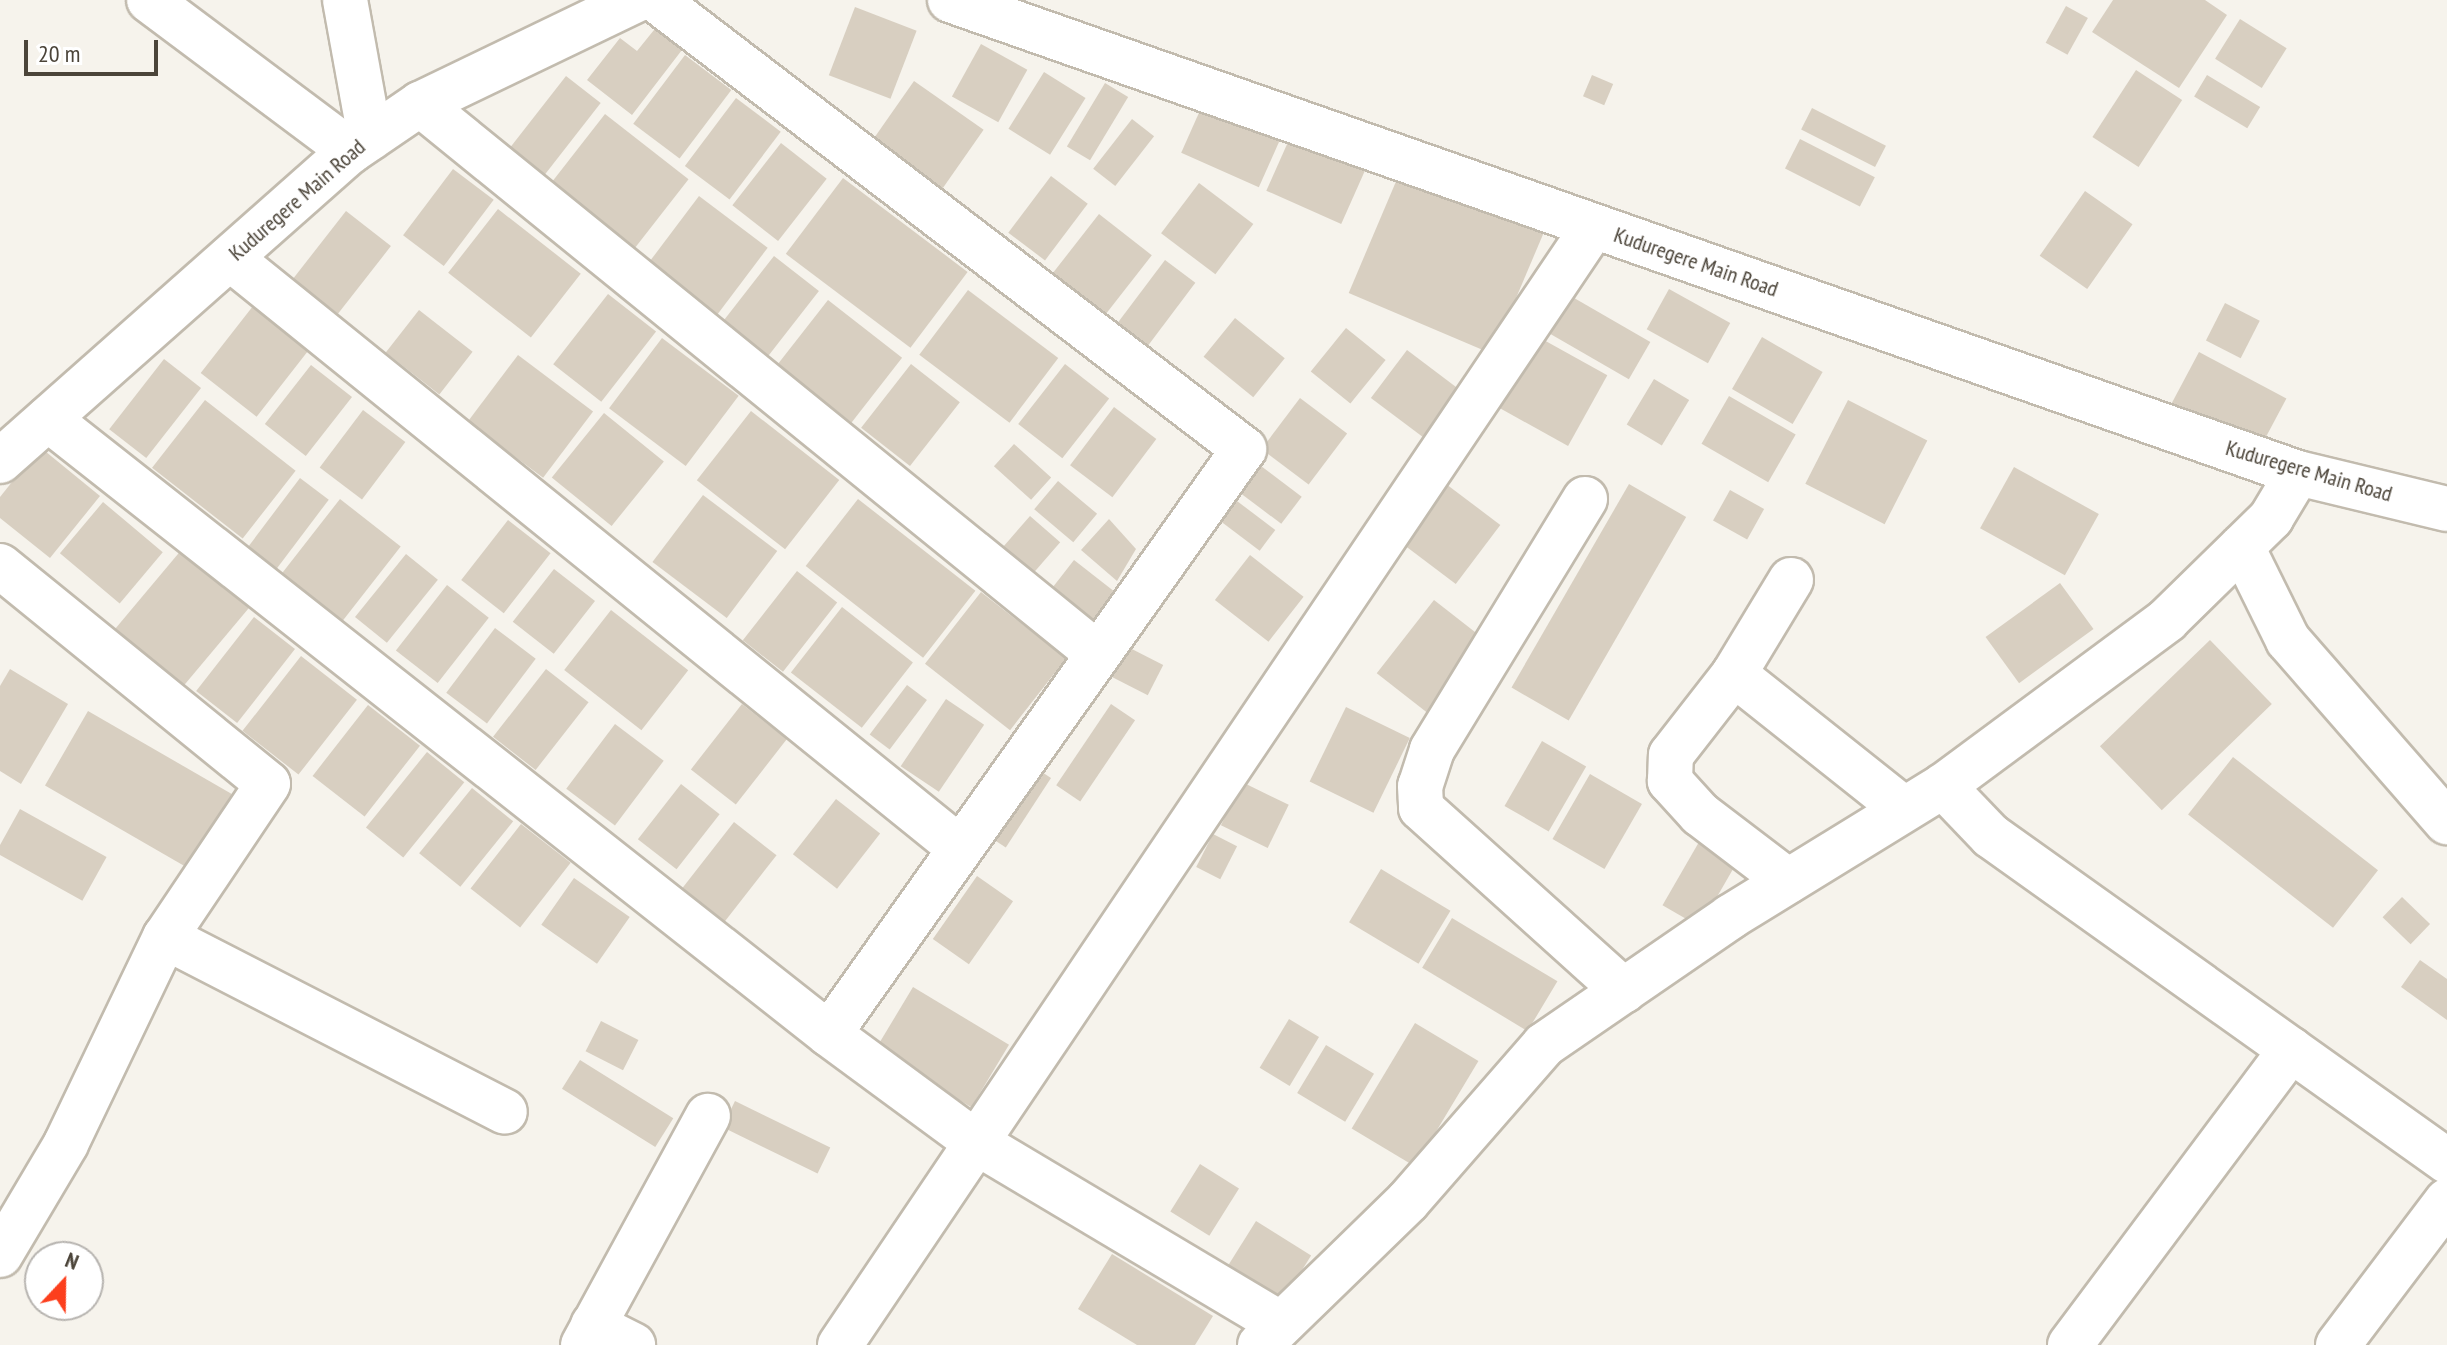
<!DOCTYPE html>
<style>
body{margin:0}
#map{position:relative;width:2447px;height:1345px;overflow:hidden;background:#f6f3ec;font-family:"PT Sans Narrow",sans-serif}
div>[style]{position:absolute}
.building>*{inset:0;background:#d8cfc1;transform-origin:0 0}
.roads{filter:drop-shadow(2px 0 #c2bbae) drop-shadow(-2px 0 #c2bbae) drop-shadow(0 2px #c2bbae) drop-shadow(0 -2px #c2bbae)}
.minor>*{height:44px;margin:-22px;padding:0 22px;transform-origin:22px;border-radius:22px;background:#fff}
.tertiary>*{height:44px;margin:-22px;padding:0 22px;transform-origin:22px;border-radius:22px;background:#fff}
span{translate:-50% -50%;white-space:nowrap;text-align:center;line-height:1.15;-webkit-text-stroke:6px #fff;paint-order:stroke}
.street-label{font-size:22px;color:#4b4439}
.north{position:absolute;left:24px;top:1241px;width:80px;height:80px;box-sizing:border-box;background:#fff;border:2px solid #b7b4b0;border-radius:50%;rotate:22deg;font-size:22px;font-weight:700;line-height:32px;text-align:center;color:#4b4439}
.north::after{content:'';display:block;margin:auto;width:28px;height:36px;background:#fc3f1d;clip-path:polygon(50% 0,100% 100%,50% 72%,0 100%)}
.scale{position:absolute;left:24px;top:40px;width:134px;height:36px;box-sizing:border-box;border:4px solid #4b4439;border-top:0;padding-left:10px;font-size:24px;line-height:28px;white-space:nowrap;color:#4b4439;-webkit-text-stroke:6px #fff;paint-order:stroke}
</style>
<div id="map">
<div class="building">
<i style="clip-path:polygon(2113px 0,2205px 0,2227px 15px,2179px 88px,2092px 32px)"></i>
<i style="left:2066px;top:6px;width:25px;height:42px;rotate:29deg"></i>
<i style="left:855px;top:7px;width:66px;height:73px;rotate:21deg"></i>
<i style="left:2240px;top:19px;width:55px;height:47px;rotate:32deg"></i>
<i style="clip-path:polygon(658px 25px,685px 46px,632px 115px,587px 80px,620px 38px,637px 51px)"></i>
<i style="left:981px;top:44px;width:53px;height:60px;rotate:29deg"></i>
<i style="left:685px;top:55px;width:58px;height:86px;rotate:37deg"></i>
<i style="left:2136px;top:70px;width:55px;height:80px;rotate:33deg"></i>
<i style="left:1044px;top:72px;width:49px;height:67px;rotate:32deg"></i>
<i style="left:1592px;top:75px;width:23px;height:23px;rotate:23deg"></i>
<i style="left:2207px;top:75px;width:62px;height:25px;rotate:31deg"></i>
<i style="left:566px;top:76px;width:44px;height:95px;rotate:38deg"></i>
<i style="left:914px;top:81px;width:85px;height:75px;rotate:35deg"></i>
<i style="left:1105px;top:83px;width:27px;height:74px;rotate:31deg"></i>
<i style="left:1206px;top:97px;width:85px;height:61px;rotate:24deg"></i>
<i style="left:736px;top:98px;width:56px;height:85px;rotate:37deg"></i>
<i style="left:1812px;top:108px;width:83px;height:24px;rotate:27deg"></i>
<i style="left:605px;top:114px;width:106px;height:90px;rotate:38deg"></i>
<i style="left:1132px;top:119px;width:28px;height:63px;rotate:38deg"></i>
<i style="left:1296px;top:124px;width:82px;height:73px;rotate:24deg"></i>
<i style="left:1800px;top:139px;width:84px;height:33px;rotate:27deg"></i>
<i style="left:781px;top:143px;width:58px;height:79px;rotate:38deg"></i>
<i style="left:1403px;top:165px;width:156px;height:139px;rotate:23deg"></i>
<i style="left:453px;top:169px;width:51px;height:83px;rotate:37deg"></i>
<i style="left:1051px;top:176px;width:46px;height:71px;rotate:37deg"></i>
<i style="left:843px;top:178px;width:156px;height:95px;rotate:37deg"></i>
<i style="left:1199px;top:183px;width:68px;height:63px;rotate:37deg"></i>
<i style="left:2085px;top:191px;width:58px;height:79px;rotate:35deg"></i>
<i style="left:699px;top:196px;width:86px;height:88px;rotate:37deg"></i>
<i style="left:498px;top:209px;width:105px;height:81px;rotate:38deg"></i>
<i style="left:346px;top:211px;width:57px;height:86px;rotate:38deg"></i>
<i style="left:1099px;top:214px;width:67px;height:87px;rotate:38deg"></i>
<i style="left:774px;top:256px;width:57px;height:83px;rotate:38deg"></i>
<i style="left:1165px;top:260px;width:38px;height:86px;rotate:37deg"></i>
<i style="left:1669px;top:289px;width:70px;height:46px;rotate:29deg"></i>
<i style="left:968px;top:290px;width:113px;height:81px;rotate:37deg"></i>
<i style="left:1562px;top:291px;width:102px;height:43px;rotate:30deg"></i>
<i style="left:608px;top:294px;width:61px;height:89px;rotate:38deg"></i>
<i style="left:828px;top:300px;width:94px;height:82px;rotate:38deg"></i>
<i style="left:2225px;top:303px;width:39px;height:42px;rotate:27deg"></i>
<i style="left:253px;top:306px;width:71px;height:85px;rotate:38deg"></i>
<i style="left:419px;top:310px;width:68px;height:54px;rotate:38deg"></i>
<i style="left:1235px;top:318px;width:64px;height:50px;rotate:39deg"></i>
<i style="left:1346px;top:328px;width:51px;height:56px;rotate:39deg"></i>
<i style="left:1533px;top:334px;width:85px;height:81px;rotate:29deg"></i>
<i style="left:1762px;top:337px;width:70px;height:60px;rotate:30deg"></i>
<i style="left:662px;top:338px;width:96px;height:88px;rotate:37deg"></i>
<i style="left:1407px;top:350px;width:68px;height:60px;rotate:37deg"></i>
<i style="left:2199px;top:352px;width:99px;height:61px;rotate:28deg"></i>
<i style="left:518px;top:355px;width:94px;height:83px;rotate:37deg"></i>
<i style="left:164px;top:359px;width:47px;height:89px;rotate:38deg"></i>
<i style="left:911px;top:364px;width:62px;height:81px;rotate:38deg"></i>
<i style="left:1065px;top:364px;width:56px;height:76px;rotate:38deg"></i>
<i style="left:311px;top:365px;width:52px;height:75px;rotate:38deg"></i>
<i style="left:1654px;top:379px;width:41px;height:53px;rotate:31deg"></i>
<i style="left:1729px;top:396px;width:77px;height:55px;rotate:30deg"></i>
<i style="left:1300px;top:398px;width:59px;height:64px;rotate:37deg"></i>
<i style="left:205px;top:400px;width:115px;height:86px;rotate:38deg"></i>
<i style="left:1848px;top:400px;width:89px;height:94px;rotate:27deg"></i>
<i style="left:1114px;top:407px;width:53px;height:73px;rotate:37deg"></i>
<i style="left:363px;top:410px;width:53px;height:72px;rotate:37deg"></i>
<i style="left:751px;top:411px;width:112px;height:88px;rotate:38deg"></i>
<i style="left:604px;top:413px;width:77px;height:83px;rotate:39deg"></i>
<i style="left:1014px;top:444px;width:50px;height:30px;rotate:42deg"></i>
<i style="clip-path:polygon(40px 447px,100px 496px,50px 558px,0 518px,0 497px)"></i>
<i style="left:1257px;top:463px;width:56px;height:34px;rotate:37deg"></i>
<i style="left:2014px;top:467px;width:97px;height:70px;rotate:29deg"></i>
<i style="left:300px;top:478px;width:36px;height:91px;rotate:37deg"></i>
<i style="left:1058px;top:481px;width:51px;height:37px;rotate:40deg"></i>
<i style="left:1446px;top:484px;width:68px;height:74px;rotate:37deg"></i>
<i style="left:1629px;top:484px;width:66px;height:235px;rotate:30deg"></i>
<i style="left:1730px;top:490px;width:39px;height:35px;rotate:29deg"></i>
<i style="left:703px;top:495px;width:93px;height:84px;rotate:37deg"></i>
<i style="left:1229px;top:495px;width:58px;height:26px;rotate:37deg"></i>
<i style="left:340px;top:499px;width:77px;height:98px;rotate:38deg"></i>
<i style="left:858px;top:499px;width:149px;height:85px;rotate:38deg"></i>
<i style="left:103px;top:502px;width:78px;height:67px;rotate:40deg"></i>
<i style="left:1030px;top:516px;width:40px;height:50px;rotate:41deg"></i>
<i style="clip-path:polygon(1109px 519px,1136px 549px,1117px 581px,1081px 550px)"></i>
<i style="left:508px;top:520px;width:54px;height:76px;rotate:38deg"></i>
<i style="left:183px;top:548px;width:89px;height:107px;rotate:40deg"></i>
<i style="left:406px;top:554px;width:41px;height:81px;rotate:39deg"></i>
<i style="left:1250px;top:555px;width:68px;height:57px;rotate:38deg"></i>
<i style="left:1074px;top:560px;width:56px;height:37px;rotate:38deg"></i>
<i style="left:554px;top:569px;width:52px;height:67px;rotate:38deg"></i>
<i style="left:797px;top:571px;width:51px;height:88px;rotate:38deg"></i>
<i style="left:2060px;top:583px;width:57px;height:92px;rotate:54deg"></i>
<i style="left:447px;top:585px;width:53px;height:83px;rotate:38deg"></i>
<i style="left:981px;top:592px;width:108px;height:91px;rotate:38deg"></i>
<i style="left:1434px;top:600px;width:67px;height:93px;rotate:38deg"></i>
<i style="left:842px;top:607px;width:90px;height:83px;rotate:38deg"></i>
<i style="left:611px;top:610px;width:98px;height:76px;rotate:38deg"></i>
<i style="left:254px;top:617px;width:52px;height:94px;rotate:38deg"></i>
<i style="left:495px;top:628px;width:51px;height:81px;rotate:37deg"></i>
<i style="left:2210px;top:640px;width:89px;height:153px;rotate:46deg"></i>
<i style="left:1124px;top:645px;width:44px;height:34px;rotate:27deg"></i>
<i style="left:301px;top:656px;width:71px;height:95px;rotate:38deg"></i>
<i style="clip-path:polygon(10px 669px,68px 704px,21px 784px,0 771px,0 686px)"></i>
<i style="left:546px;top:669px;width:54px;height:86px;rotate:38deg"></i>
<i style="left:907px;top:685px;width:25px;height:62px;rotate:37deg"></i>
<i style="left:946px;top:699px;width:46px;height:81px;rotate:34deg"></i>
<i style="left:742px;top:704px;width:57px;height:83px;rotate:38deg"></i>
<i style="left:1111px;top:704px;width:29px;height:98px;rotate:34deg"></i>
<i style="left:368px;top:705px;width:66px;height:90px;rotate:38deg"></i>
<i style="left:1346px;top:707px;width:71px;height:83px;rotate:26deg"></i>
<i style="left:88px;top:711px;width:166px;height:86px;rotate:30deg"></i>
<i style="left:615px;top:724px;width:61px;height:81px;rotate:37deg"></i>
<i style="left:1542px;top:741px;width:51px;height:75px;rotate:30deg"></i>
<i style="left:427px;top:752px;width:48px;height:97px;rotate:39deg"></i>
<i style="left:2233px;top:757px;width:184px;height:73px;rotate:38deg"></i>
<i style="left:1025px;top:761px;width:31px;height:83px;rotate:33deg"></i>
<i style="left:1590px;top:774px;width:60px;height:75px;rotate:30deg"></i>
<i style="left:1242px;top:782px;width:52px;height:48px;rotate:26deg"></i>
<i style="left:681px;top:784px;width:49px;height:70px;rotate:38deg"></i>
<i style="left:472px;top:788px;width:53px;height:84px;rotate:39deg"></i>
<i style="left:836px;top:799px;width:56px;height:70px;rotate:38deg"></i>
<i style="left:20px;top:809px;width:99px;height:50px;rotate:29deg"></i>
<i style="left:734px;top:822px;width:54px;height:86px;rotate:38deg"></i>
<i style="left:521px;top:824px;width:63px;height:82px;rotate:38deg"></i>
<i style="left:1213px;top:834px;width:27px;height:37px;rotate:27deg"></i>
<i style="left:1699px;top:842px;width:43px;height:73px;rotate:30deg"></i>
<i style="left:1381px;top:869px;width:81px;height:62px;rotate:31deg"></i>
<i style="left:977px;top:876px;width:44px;height:77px;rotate:35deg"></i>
<i style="left:574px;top:878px;width:68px;height:57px;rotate:35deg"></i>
<i style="left:2402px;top:897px;width:39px;height:28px;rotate:44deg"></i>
<i style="left:1452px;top:918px;width:123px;height:58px;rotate:31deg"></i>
<i style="clip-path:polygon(2420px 960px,2447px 979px,2447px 1020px,2401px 987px)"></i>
<i style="left:913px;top:987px;width:112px;height:73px;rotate:31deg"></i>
<i style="left:1289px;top:1019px;width:35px;height:57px;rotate:31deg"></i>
<i style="left:601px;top:1021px;width:42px;height:34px;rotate:27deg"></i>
<i style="left:1415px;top:1023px;width:74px;height:123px;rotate:31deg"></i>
<i style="left:1326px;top:1045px;width:56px;height:56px;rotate:31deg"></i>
<i style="left:580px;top:1060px;width:110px;height:34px;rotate:32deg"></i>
<i style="left:735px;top:1101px;width:106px;height:29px;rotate:26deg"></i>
<i style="left:1200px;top:1164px;width:46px;height:56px;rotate:32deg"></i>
<i style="left:1256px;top:1221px;width:65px;height:52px;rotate:32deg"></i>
<i style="clip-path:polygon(1112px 1254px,1213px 1316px,1195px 1345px,1137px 1345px,1078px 1309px)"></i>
</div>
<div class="roads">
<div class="minor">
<i style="left:149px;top:0;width:252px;rotate:36.8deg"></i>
<i style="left:656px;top:0;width:740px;rotate:37.37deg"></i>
<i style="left:1244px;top:449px;width:717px;rotate:125.35deg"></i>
<i style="left:420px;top:104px;width:873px;rotate:39.05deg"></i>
<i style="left:230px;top:258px;width:939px;rotate:38.95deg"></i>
<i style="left:48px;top:419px;width:994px;rotate:38.22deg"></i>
<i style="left:829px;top:1034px;width:180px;rotate:36.4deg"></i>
<i style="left:974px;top:1141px;width:357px;rotate:30.8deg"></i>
<i style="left:1585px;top:499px;width:294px;rotate:121.4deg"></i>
<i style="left:1432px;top:750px;width:38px;rotate:108deg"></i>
<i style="left:1420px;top:786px;width:22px;rotate:87deg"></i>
<i style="left:1421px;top:808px;width:273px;rotate:42deg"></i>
<i style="left:2242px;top:547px;width:104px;rotate:63.7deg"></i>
<i style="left:2288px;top:640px;width:242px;rotate:48.9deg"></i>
<i style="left:0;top:566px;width:345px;rotate:39.1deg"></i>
<i style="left:268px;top:784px;width:184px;rotate:123.9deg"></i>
<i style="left:165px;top:937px;width:229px;rotate:115.6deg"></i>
<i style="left:66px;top:1144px;width:129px;rotate:120.7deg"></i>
<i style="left:1734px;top:674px;width:217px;rotate:38.5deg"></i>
<i style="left:1943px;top:786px;width:69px;rotate:46.2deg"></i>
<i style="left:1991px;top:836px;width:560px;rotate:35.48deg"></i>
<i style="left:1788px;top:881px;width:111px;rotate:-142.7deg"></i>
<i style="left:1700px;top:814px;width:45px;rotate:-132.3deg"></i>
<i style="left:1670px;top:781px;width:26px;rotate:-88deg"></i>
<i style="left:1671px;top:755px;width:103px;rotate:-52.1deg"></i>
<i style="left:1734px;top:674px;width:110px;rotate:-58.8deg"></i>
<i style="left:165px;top:937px;width:382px;rotate:27.2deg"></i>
<i style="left:593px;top:1325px;width:45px;rotate:26.6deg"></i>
<i style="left:583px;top:1345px;width:261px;rotate:-61.4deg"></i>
<i style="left:840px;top:1345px;width:1349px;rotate:-56.03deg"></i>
<i style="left:1260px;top:1345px;width:206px;rotate:-44.2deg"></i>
<i style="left:1408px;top:1201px;width:207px;rotate:-48.9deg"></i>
<i style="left:1544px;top:1045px;width:226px;rotate:-34.5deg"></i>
<i style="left:1730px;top:917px;width:250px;rotate:-31.6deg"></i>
<i style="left:1943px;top:786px;width:279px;rotate:-36.5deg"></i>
<i style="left:2167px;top:620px;width:146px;rotate:-44.4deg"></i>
<i style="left:2271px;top:518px;width:52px;rotate:-59deg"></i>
<i style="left:2070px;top:1345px;width:369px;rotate:-53.2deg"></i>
<i style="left:2338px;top:1345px;width:181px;rotate:-52.9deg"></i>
</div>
<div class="tertiary">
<i style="left:345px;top:0;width:140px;rotate:79.7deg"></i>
<i style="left:950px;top:0;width:1429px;rotate:19.34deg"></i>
<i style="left:2298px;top:473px;width:153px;rotate:13.6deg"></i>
<i style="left:0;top:461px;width:468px;rotate:-41.5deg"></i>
<i style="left:351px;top:151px;width:83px;rotate:-34.3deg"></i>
<i style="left:420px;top:104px;width:240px;rotate:-25.7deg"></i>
</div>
</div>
<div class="street-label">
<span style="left:297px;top:200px;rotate:-41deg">Kuduregere Main Road</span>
<span style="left:1696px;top:262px;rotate:19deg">Kuduregere Main Road</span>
<span style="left:2309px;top:471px;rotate:16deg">Kuduregere Main Road</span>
</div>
<div class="north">N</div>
<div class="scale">20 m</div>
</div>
